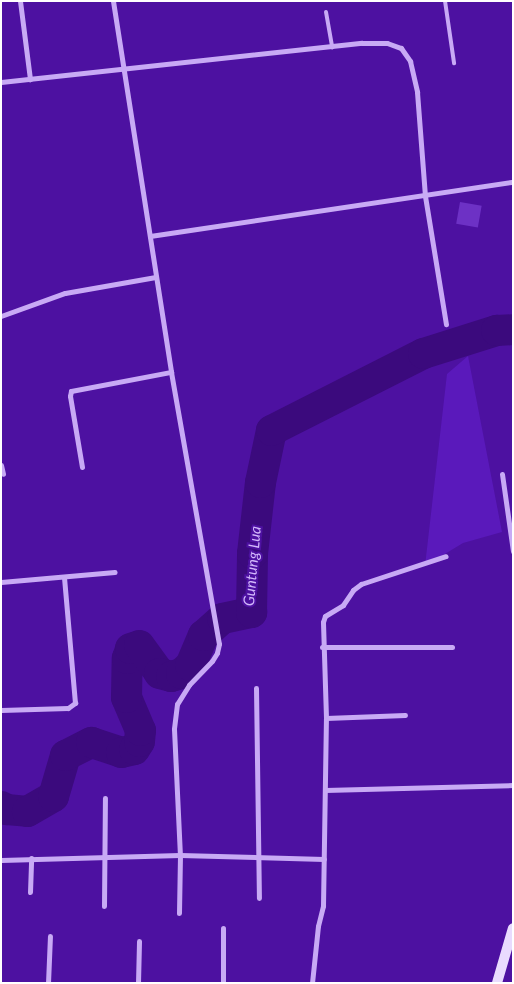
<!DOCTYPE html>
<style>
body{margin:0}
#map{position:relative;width:514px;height:984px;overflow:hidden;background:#4d11a1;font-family:Lato,sans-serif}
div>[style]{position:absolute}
.green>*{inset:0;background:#5a19bb}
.river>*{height:31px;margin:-15.5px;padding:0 15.5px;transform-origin:15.5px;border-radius:15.5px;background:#3b0a7d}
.building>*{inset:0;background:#6d31c5;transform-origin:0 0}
.lane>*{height:4px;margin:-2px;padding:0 2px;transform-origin:2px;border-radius:2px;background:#c8aaf5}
.street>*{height:5px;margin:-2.5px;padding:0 2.5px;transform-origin:2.5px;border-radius:2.5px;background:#c8aaf5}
.secondary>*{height:10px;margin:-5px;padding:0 5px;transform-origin:5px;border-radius:5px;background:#e9dbfe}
span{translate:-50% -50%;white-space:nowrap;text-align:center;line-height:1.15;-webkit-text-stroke:4px #4d11a1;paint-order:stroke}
.water-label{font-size:15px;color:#d2b7fb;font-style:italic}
.frame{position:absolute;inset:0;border:2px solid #fff;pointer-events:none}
</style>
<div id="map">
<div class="green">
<i style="clip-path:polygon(468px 356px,502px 532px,463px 543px,425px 566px,447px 374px)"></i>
</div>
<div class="river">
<i style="left:1px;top:806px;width:6px;rotate:31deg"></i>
<i style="left:6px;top:809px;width:21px;rotate:5deg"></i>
<i style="left:27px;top:811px;width:30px;rotate:-30deg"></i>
<i style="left:53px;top:796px;width:43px;rotate:-73.7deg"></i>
<i style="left:65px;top:755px;width:29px;rotate:-27deg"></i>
<i style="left:91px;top:742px;width:32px;rotate:18deg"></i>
<i style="left:121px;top:752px;width:13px;rotate:-13deg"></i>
<i style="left:134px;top:749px;width:9px;rotate:-58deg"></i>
<i style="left:139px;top:741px;width:11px;rotate:-85deg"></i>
<i style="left:140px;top:730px;width:36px;rotate:-113deg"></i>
<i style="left:126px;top:697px;width:39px;rotate:-89deg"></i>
<i style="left:127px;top:658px;width:10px;rotate:-73deg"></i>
<i style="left:130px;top:648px;width:9px;rotate:-18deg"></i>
<i style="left:139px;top:645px;width:34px;rotate:54deg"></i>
<i style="left:159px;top:673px;width:12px;rotate:14deg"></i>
<i style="left:171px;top:676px;width:10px;rotate:-17deg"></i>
<i style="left:181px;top:673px;width:12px;rotate:-42deg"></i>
<i style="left:190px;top:665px;width:33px;rotate:-67deg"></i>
<i style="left:203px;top:635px;width:25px;rotate:-42deg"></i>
<i style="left:222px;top:618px;width:30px;rotate:-12deg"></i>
<i style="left:251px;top:612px;width:59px;rotate:-89deg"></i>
<i style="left:252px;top:553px;width:71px;rotate:-83.6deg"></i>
<i style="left:260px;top:482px;width:53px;rotate:-78.1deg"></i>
<i style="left:271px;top:430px;width:170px;rotate:-26.9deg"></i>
<i style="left:423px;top:353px;width:77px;rotate:-17.5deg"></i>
<i style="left:496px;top:330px;width:17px;rotate:-3deg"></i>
</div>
<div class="building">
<i style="left:460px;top:202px;width:22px;height:22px;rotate:10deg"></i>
</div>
<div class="lane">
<i style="left:445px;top:1px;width:63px;rotate:81.7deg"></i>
<i style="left:326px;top:12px;width:36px;rotate:80deg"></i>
</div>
<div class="street">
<i style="left:20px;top:1px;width:79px;rotate:82.7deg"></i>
<i style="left:113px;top:1px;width:376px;rotate:81.1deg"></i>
<i style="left:171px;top:372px;width:276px;rotate:80deg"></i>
<i style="left:219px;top:644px;width:9px;rotate:103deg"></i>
<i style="left:217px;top:653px;width:9px;rotate:122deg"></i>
<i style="left:212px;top:661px;width:33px;rotate:134deg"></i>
<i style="left:189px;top:685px;width:22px;rotate:122deg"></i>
<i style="left:177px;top:704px;width:25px;rotate:97deg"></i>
<i style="left:174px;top:729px;width:126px;rotate:87.3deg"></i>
<i style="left:180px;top:855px;width:58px;rotate:91deg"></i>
<i style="left:1px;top:82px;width:363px;rotate:-6.2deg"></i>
<i style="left:362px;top:43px;width:25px"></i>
<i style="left:387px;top:43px;width:15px;rotate:20deg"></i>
<i style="left:401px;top:48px;width:16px;rotate:55deg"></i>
<i style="left:410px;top:61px;width:32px;rotate:77deg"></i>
<i style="left:417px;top:92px;width:104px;rotate:85.6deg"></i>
<i style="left:425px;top:196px;width:130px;rotate:80.7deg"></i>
<i style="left:150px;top:236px;width:367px;rotate:-8.5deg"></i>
<i style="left:1px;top:316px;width:68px;rotate:-19.8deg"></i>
<i style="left:65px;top:293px;width:92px;rotate:-10deg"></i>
<i style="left:1px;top:465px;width:9px;rotate:77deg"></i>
<i style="left:82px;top:467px;width:72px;rotate:-99.6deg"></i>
<i style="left:70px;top:396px;width:5px;rotate:-79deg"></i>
<i style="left:71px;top:391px;width:102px;rotate:-10.8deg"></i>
<i style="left:502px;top:474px;width:78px;rotate:81.9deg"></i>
<i style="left:1px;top:582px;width:114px;rotate:-5deg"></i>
<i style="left:322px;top:647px;width:130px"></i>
<i style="left:256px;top:688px;width:210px;rotate:89.2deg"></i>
<i style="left:1px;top:710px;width:67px;rotate:-1.7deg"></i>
<i style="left:68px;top:708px;width:9px;rotate:-36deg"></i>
<i style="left:75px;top:703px;width:126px;rotate:-95deg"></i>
<i style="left:326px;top:718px;width:79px;rotate:-2.2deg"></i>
<i style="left:325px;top:790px;width:188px;rotate:-1.5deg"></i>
<i style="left:1px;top:860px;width:179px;rotate:-1.6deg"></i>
<i style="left:180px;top:855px;width:144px;rotate:1.6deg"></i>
<i style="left:30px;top:892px;width:34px;rotate:-88deg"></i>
<i style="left:104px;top:906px;width:108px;rotate:-89.5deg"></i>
<i style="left:223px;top:928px;width:55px;rotate:90deg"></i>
<i style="left:48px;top:983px;width:47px;rotate:-87.6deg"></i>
<i style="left:138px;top:983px;width:42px;rotate:-88.6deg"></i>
<i style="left:312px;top:983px;width:57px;rotate:-84deg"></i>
<i style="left:318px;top:926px;width:21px;rotate:-76deg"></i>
<i style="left:323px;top:906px;width:188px;rotate:-89.1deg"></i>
<i style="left:326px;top:718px;width:96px;rotate:-91.8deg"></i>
<i style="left:323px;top:622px;width:6px;rotate:-72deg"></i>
<i style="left:325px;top:616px;width:21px;rotate:-31deg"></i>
<i style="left:343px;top:605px;width:18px;rotate:-56deg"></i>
<i style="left:353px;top:590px;width:10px;rotate:-37deg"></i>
<i style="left:361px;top:584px;width:89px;rotate:-18.2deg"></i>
</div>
<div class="secondary">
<i style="left:497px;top:983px;width:57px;rotate:-73.8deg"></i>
</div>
<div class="water-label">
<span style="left:252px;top:566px;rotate:-85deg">Guntung Lua</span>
</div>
<div class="frame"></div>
</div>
